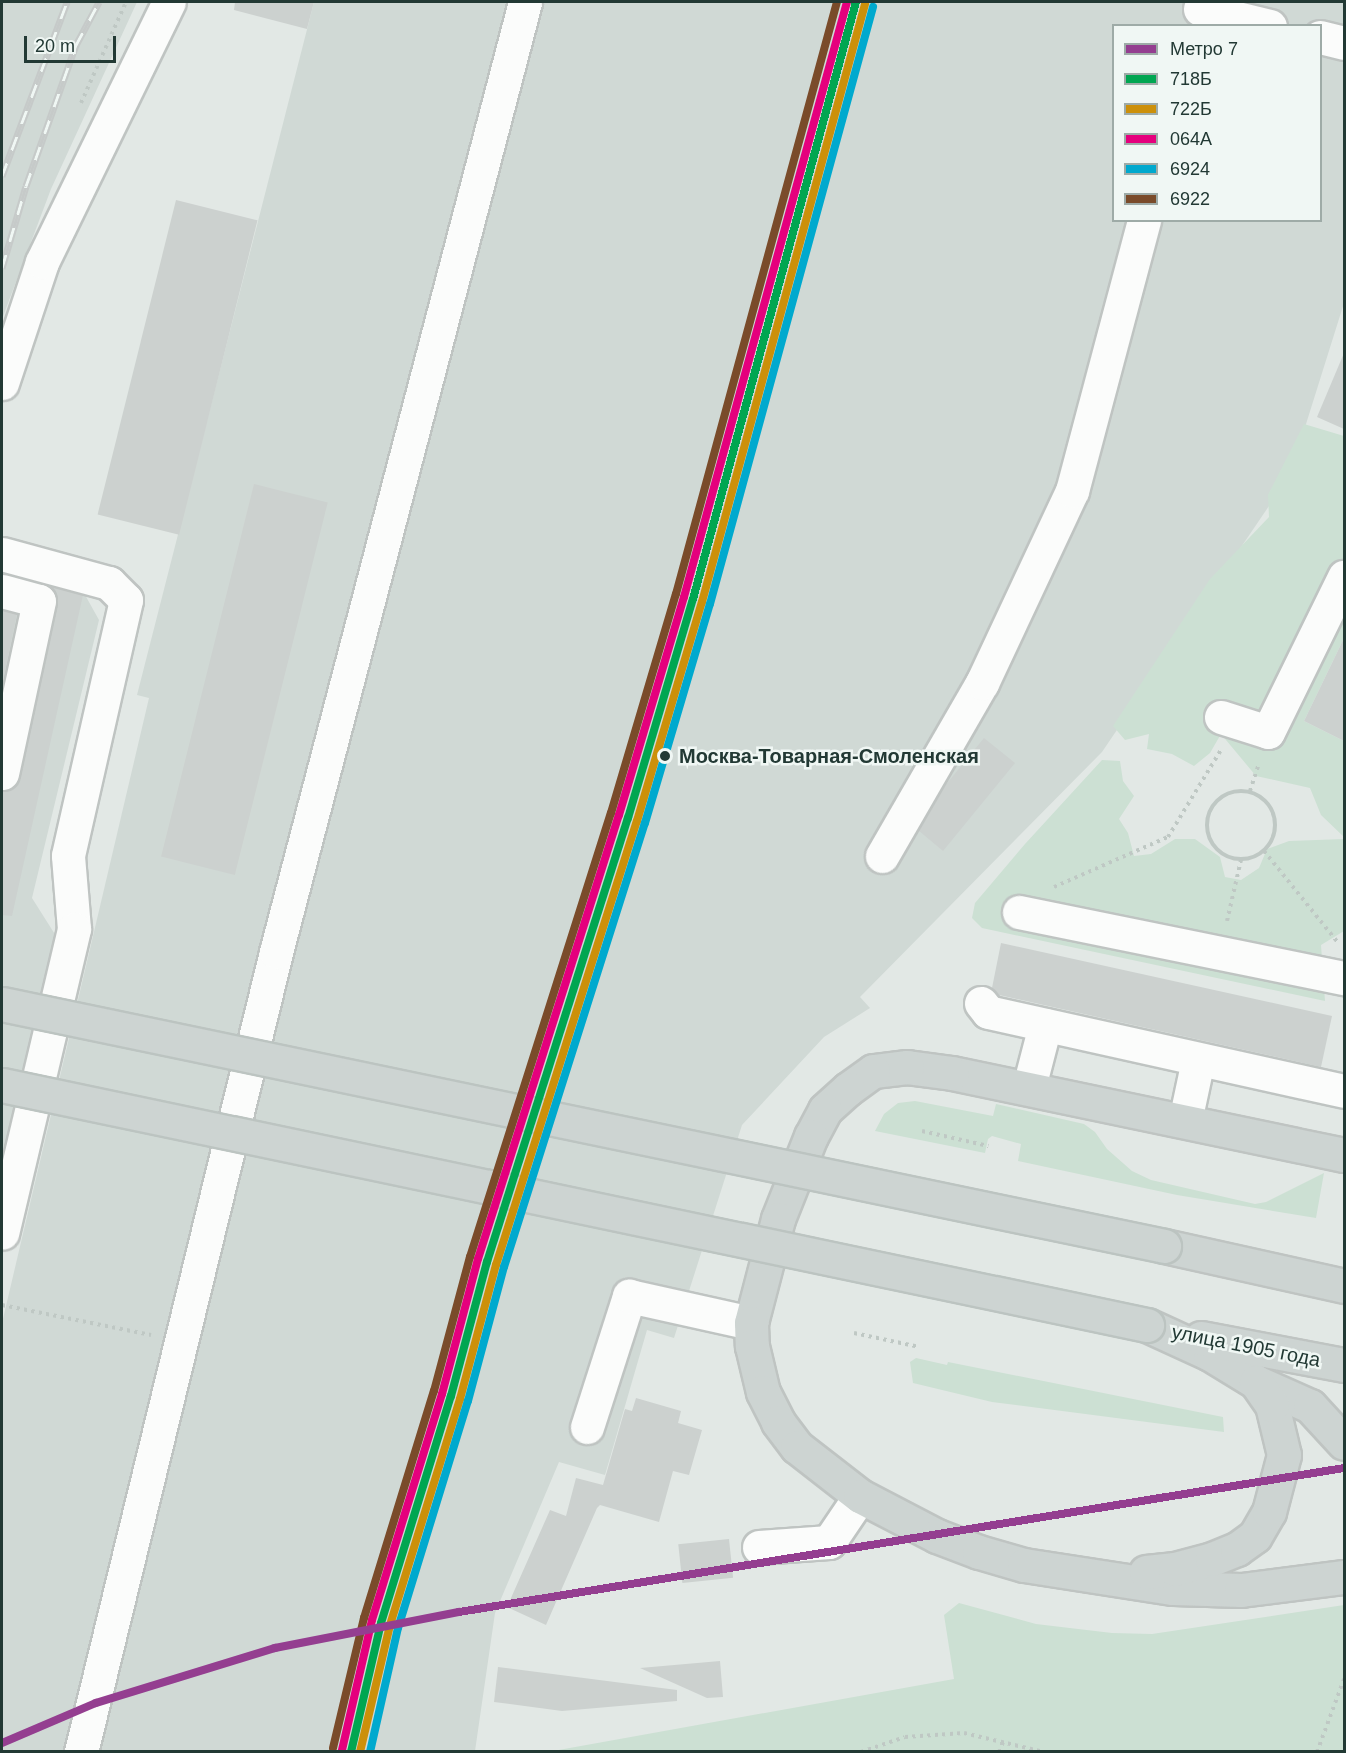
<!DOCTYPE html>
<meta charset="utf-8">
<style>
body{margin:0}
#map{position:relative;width:1346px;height:1753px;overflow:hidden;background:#e2e8e5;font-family:Arial,sans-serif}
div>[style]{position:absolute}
.built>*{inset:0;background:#d0d9d5}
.green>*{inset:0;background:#cce0d3}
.building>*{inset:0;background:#ccd1cf;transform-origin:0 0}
.path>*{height:4px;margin-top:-2px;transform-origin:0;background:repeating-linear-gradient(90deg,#bfc8c4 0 3px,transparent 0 7.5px)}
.path>.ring{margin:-2px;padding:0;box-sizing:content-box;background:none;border:4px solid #bfc8c4;border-radius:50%}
.roads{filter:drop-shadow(2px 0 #bfc4c2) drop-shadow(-2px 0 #bfc4c2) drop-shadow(0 2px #bfc4c2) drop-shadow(0 -2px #bfc4c2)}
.minor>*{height:33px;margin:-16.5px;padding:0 16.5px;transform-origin:16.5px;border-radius:16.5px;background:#fbfcfb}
.major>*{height:33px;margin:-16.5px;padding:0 16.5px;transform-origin:16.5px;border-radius:16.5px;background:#cdd4d2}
.rail>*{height:7px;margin-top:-3.5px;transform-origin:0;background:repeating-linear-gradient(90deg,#f0f7f4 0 14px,#c6cac9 0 28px);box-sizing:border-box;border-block:2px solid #c6cac9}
.bridges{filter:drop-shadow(2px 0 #bcc4c1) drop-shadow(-2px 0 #bcc4c1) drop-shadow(0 2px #bcc4c1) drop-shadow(0 -2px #bcc4c1)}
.major-bridge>*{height:33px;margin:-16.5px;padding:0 16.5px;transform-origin:16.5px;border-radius:16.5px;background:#cdd4d2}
.rail-1>*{height:8px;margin:-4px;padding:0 4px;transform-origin:4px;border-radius:4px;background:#00a651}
.rail-2>*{height:8px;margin:-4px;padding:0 4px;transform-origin:4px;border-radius:4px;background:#cc900a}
.rail-3>*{height:8px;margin:-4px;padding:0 4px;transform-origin:4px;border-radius:4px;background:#e5007d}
.rail-4>*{height:8px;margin:-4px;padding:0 4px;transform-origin:4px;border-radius:4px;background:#00a9ce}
.rail-5>*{height:8px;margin:-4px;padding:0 4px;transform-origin:4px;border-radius:4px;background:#7a4b2a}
.metro-1>*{height:8px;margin:-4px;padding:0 4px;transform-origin:4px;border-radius:4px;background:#943e90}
.dots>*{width:16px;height:16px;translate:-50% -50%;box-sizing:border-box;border:3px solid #f0f7f4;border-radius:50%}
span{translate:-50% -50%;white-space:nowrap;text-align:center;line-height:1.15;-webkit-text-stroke:5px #f0f7f4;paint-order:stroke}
.stop-label{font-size:20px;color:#223934;font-weight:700}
.left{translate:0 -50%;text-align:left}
.street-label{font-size:20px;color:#223934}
.frame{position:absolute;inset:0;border:3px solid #223934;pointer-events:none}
.legend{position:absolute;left:1112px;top:24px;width:210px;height:198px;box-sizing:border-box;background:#f0f7f4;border:2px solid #9eaba7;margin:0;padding:8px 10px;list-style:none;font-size:18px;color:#223934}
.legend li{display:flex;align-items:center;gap:12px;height:30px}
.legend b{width:30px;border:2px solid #9eaba7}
.scale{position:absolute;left:24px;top:36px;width:92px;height:27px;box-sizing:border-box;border:3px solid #223934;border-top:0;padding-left:8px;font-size:18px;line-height:21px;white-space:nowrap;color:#223934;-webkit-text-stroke:4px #f0f7f4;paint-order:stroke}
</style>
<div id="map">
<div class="built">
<i style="clip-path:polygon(2px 2px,137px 2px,51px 189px,2px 319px)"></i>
<i style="clip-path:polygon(evenodd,314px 2px,1344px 2px,1344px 303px,1290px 475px,1102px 752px,860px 997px,870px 1008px,824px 1037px,742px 1125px,674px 1338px,647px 1330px,605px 1475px,559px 1462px,495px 1613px,475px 1751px,2px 1752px,2px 1323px,149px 698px,137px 695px,314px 2px,1114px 26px,1320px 26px,1320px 220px,1114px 220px,1114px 26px)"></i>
<i style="clip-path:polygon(2px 575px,84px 593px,99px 620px,32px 898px,56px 936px,2px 1176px)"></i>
</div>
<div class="green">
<i style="clip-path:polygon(1304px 424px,1344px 436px,1344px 638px,1304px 721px,1344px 741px,1344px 837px,1321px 815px,1310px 788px,1256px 776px,1221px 734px,1210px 753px,1194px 766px,1172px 754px,1147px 749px,1149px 734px,1125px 740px,1113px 726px,1210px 579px,1269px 517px,1268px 495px)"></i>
<i style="clip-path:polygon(1102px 760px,1120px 761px,1123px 781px,1134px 796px,1119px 819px,1128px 833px,1134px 856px,1151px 854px,1175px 839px,1195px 839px,1220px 857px,1225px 877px,1241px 880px,1259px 868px,1267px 849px,1289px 841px,1344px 839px,1344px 931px,1321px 945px,1325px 1001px,982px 928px,972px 918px,975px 903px,1025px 844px)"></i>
<i style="clip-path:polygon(915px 1101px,993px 1116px,996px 1104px,1084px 1124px,1095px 1132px,1107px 1149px,1132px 1171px,1151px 1180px,1255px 1204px,1266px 1202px,1324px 1173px,1316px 1218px,1177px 1195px,1018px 1161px,1021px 1144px,992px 1136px,988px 1139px,985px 1153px,875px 1131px,884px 1114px,898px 1103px)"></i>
<i style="clip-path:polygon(916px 1358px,947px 1365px,948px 1362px,1223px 1417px,1224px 1432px,992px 1402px,913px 1383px,910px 1362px)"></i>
<i style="clip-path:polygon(959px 1603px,1036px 1624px,1112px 1633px,1152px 1634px,1344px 1605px,1344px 1751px,553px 1751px,954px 1679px,944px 1615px)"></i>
</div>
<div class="building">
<i style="clip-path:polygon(235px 2px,314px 2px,307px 29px,234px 10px)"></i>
<i style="left:176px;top:200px;width:84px;height:324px;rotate:14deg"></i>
<i style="clip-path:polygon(1344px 353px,1344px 429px,1317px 417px)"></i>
<i style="left:254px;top:484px;width:76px;height:384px;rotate:14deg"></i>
<i style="clip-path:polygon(51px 587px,83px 595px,12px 916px,2px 915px,2px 791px,15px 786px,20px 777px,57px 605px,57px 595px)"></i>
<i style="clip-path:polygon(2px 610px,17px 614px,2px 686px)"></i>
<i style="clip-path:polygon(1344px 638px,1344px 741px,1304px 721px)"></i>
<i style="clip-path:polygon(984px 738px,1015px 763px,943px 851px,918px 830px,944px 787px)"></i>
<i style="clip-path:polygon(1001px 943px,1332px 1016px,1321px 1067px,999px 995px,992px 988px)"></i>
<i style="clip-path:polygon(636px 1398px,681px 1411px,678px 1423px,702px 1430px,689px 1475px,673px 1471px,659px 1522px,600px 1505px,597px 1508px,546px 1625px,507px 1607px,550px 1510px,566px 1516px,576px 1478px,603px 1485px,625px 1409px,632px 1411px)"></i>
<i style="left:729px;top:1539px;width:39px;height:51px;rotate:84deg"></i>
<i style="clip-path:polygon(720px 1661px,723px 1697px,707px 1698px,640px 1668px)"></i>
<i style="clip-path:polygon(498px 1667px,677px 1690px,677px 1701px,562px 1711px,494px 1702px)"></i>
</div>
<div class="path">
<i style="left:81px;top:103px;width:111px;rotate:-66deg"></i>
<i class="ring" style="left:1207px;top:791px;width:64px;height:64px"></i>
<i style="left:1250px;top:791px;width:29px;rotate:-72deg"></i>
<i style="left:1264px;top:851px;width:119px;rotate:51.1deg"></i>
<i style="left:1054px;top:887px;width:124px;rotate:-23.7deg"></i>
<i style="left:1168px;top:837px;width:102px;rotate:-58.7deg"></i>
<i style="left:1227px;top:921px;width:63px;rotate:-77.1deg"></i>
<i style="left:922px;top:1131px;width:68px;rotate:12.8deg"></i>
<i style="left:2px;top:1305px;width:152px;rotate:11.4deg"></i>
<i style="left:854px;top:1333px;width:67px;rotate:12deg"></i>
<i style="left:861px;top:1752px;width:46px;rotate:-18.8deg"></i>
<i style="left:905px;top:1737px;width:59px;rotate:-3.9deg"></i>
<i style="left:964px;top:1733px;width:82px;rotate:13.4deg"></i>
<i style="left:999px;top:1752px;width:11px;rotate:-68deg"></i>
<i style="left:1317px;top:1752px;width:78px;rotate:-69.7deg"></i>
</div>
<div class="roads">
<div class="minor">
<i style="left:1200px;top:9px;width:72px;rotate:13.7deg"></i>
<i style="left:1320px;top:37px;width:25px;rotate:14deg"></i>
<i style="left:2px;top:383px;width:127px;rotate:-71.7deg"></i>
<i style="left:42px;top:262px;width:289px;rotate:-64deg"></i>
<i style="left:2px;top:554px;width:111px;rotate:15.2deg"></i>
<i style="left:109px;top:583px;width:24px;rotate:45deg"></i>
<i style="left:126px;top:600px;width:262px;rotate:102.8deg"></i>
<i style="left:68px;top:856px;width:73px;rotate:85.3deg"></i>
<i style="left:74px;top:929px;width:312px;rotate:103.3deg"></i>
<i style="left:2px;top:591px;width:38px;rotate:15deg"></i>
<i style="left:39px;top:601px;width:176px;rotate:102.1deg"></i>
<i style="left:1221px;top:717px;width:49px;rotate:17.7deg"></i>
<i style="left:1268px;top:732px;width:173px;rotate:-63.9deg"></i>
<i style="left:882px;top:856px;width:200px;rotate:-60deg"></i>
<i style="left:982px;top:683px;width:212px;rotate:-64.9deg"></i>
<i style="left:1072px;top:491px;width:280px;rotate:-75.1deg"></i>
<i style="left:1019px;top:912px;width:332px;rotate:11.5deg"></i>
<i style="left:981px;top:1003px;width:11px;rotate:52deg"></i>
<i style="left:988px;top:1012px;width:365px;rotate:12.5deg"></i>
<i style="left:1029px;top:1087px;width:64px;rotate:-75.5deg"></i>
<i style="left:1185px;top:1121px;width:62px;rotate:-78deg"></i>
<i style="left:587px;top:1427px;width:138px;rotate:-72.2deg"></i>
<i style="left:629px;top:1296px;width:125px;rotate:12.5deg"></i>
<i style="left:759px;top:1547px;width:70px;rotate:-4.1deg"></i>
<i style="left:829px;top:1542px;width:55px;rotate:-56deg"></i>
<i style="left:81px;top:1752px;width:823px;rotate:-76.3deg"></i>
<i style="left:276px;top:952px;width:982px;rotate:-75.31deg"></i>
</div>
<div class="major">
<i style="left:1344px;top:1155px;width:400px;rotate:-168.2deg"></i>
<i style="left:952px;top:1073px;width:45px;rotate:-172.4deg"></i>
<i style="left:907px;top:1067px;width:34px;rotate:173deg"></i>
<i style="left:873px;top:1071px;width:31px;rotate:144deg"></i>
<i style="left:848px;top:1089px;width:31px;rotate:138deg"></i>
<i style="left:825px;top:1110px;width:30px;rotate:118deg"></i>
<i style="left:811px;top:1136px;width:89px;rotate:111.7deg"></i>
<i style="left:778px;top:1219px;width:107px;rotate:104.6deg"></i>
<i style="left:751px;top:1323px;width:23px;rotate:88deg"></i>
<i style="left:752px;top:1346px;width:47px;rotate:76.6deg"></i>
<i style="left:763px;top:1392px;width:34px;rotate:63deg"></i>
<i style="left:778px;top:1422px;width:31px;rotate:53deg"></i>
<i style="left:797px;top:1447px;width:80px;rotate:37.9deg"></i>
<i style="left:860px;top:1496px;width:87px;rotate:27.5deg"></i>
<i style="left:937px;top:1536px;width:45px;rotate:20.9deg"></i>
<i style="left:979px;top:1552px;width:47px;rotate:16.1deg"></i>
<i style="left:1024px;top:1565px;width:151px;rotate:8.8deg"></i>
<i style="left:1173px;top:1588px;width:68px;rotate:1.7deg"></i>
<i style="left:1241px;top:1590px;width:104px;rotate:-7.2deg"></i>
<i style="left:1164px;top:1246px;width:184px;rotate:12.5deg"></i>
<i style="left:1147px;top:1325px;width:69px;rotate:24.7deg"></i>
<i style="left:1210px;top:1354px;width:54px;rotate:31.3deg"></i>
<i style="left:1256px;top:1382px;width:59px;rotate:24deg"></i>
<i style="left:1310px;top:1406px;width:50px;rotate:47.4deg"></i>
<i style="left:1201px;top:1338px;width:146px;rotate:10.7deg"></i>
<i style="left:1146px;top:1572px;width:29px;rotate:-6deg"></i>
<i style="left:1175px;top:1569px;width:38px;rotate:-15deg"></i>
<i style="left:1212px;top:1559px;width:27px;rotate:-22deg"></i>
<i style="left:1237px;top:1549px;width:22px;rotate:-36deg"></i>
<i style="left:1255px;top:1536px;width:28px;rotate:-60deg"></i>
<i style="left:1269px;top:1512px;width:59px;rotate:-75.3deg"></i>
<i style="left:1284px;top:1455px;width:51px;rotate:-103.5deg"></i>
<i style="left:1272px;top:1405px;width:28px;rotate:-125deg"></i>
</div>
</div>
<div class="rail">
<i style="left:2px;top:176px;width:186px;rotate:-69.5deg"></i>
<i style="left:2px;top:268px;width:85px;rotate:-73.7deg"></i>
<i style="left:26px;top:186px;width:150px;rotate:-70.5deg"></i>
<i style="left:76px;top:45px;width:49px;rotate:-61.9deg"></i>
</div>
<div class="bridges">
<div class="major-bridge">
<i style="left:2px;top:1004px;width:1187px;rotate:11.76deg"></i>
<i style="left:2px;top:1085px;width:1170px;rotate:11.84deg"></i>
</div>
</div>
<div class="rail-1">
<i style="left:351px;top:1752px;width:132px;rotate:-76.9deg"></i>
<i style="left:381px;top:1623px;width:238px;rotate:-72.9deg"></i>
<i style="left:451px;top:1396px;width:139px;rotate:-75deg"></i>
<i style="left:487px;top:1262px;width:466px;rotate:-72.4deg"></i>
<i style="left:628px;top:818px;width:228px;rotate:-73.5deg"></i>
<i style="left:693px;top:599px;width:619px;rotate:-74.73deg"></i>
</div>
<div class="rail-2">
<i style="left:360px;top:1752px;width:130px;rotate:-76.7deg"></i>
<i style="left:390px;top:1625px;width:237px;rotate:-72.8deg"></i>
<i style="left:460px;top:1399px;width:139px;rotate:-75deg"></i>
<i style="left:496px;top:1265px;width:466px;rotate:-72.4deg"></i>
<i style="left:637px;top:821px;width:228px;rotate:-73.5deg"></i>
<i style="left:702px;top:602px;width:620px;rotate:-74.75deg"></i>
</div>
<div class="rail-3">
<i style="left:342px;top:1750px;width:133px;rotate:-77deg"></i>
<i style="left:372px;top:1620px;width:237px;rotate:-72.8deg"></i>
<i style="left:442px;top:1394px;width:140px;rotate:-75.1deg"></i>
<i style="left:478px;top:1259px;width:466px;rotate:-72.4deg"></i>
<i style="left:619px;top:815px;width:227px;rotate:-73.4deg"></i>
<i style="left:684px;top:597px;width:617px;rotate:-74.68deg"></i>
</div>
<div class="rail-4">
<i style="left:370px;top:1752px;width:127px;rotate:-77.3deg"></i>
<i style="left:398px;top:1628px;width:238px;rotate:-72.9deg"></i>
<i style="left:468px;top:1401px;width:139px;rotate:-75deg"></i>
<i style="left:504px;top:1267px;width:466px;rotate:-72.4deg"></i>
<i style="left:645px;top:823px;width:228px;rotate:-73.5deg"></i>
<i style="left:710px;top:604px;width:619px;rotate:-74.73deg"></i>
</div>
<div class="rail-5">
<i style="left:333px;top:1748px;width:134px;rotate:-76.6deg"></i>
<i style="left:364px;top:1618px;width:238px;rotate:-72.9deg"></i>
<i style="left:434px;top:1391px;width:139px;rotate:-75deg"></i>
<i style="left:470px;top:1257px;width:466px;rotate:-72.4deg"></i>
<i style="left:611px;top:813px;width:228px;rotate:-73.5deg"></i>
<i style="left:676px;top:594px;width:614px;rotate:-74.79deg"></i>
</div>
<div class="metro-1">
<i style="left:2px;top:1743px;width:102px;rotate:-23.1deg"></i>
<i style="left:96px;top:1703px;width:187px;rotate:-17.1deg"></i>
<i style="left:275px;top:1648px;width:187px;rotate:-11.1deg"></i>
<i style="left:459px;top:1612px;width:897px;rotate:-9.24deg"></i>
</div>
<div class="dots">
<i style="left:665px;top:756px;background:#223934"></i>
</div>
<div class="stop-label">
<span class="left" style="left:679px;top:756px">Москва-Товарная-Смоленская</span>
</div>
<div class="street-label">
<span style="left:1246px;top:1346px;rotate:11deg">улица 1905 года</span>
</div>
<div class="frame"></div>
<ul class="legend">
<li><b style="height:8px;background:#943e90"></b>Метро 7</li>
<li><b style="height:8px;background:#00a651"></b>718Б</li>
<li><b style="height:8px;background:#cc900a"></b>722Б</li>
<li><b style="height:8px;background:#e5007d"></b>064А</li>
<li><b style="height:8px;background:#00a9ce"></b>6924</li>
<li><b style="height:8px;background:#7a4b2a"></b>6922</li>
</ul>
<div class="scale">20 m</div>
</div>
